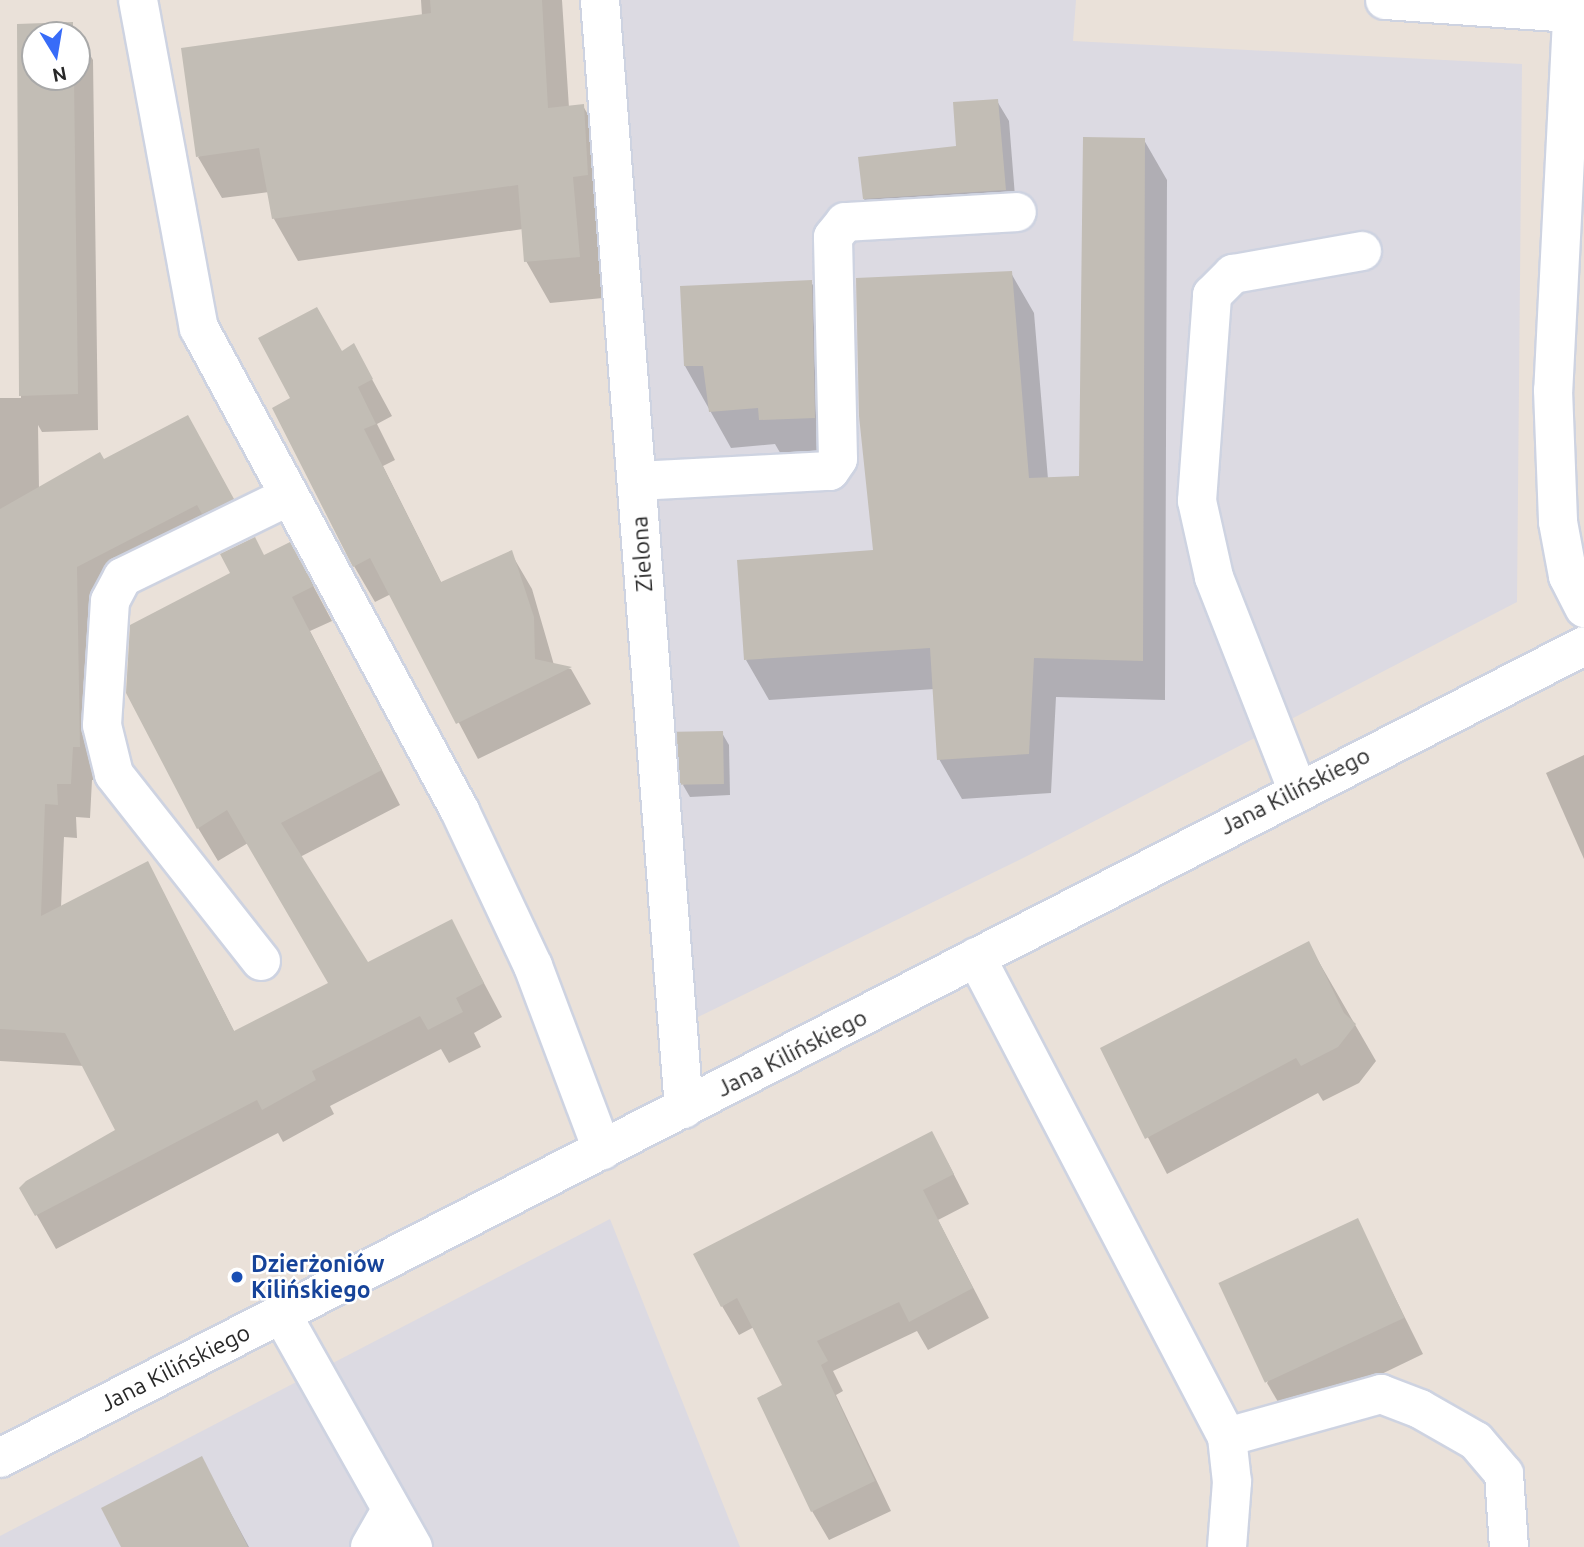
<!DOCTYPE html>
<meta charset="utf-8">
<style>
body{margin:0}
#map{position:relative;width:1584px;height:1547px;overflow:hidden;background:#eae1d9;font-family:Ubuntu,sans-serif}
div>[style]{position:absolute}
.industrial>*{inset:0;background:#dcdae2}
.shadow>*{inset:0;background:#0003}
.building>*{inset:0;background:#c2bdb5;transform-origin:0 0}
.roads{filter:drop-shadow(2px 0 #ced3e1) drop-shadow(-2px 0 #ced3e1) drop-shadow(0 2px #ced3e1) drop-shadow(0 -2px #ced3e1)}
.minor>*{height:38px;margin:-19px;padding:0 19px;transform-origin:19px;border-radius:19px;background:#fff}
.dots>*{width:19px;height:19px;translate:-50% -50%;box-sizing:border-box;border:4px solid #fff;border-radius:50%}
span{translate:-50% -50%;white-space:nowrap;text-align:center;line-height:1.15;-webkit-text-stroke:5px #fff;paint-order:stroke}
.street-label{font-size:23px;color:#282828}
.transit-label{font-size:23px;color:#164399;font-weight:700}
.left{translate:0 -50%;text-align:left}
.north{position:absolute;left:21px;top:21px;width:70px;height:70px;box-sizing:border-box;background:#fff;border:2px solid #a9a9a9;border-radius:50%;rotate:169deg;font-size:19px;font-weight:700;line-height:28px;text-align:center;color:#282828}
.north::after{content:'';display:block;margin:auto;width:24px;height:32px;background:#386cf8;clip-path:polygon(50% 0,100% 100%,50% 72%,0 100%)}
</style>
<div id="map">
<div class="industrial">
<i style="clip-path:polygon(618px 0,1076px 0,1073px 41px,1522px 64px,1517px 602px,1027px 856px,694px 1019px)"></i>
<i style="clip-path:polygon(610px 1219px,740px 1547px,0 1547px,0 1536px)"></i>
</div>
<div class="shadow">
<i style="clip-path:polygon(421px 0,562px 0,569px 108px,583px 106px,607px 147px,611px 216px,596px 219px,603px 298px,550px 303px,526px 261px,523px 229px,298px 261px,274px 219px,269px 192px,222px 198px,198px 157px,422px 16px)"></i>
<i style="clip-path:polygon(evenodd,72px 24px,93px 60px,98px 430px,42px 432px,38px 425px,39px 489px,104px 461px,207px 451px,252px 533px,95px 601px,98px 780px,92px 780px,90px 818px,76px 817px,77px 838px,64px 837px,61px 907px,148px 863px,235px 1033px,330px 984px,248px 843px,218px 861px,198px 828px,264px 557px,309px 578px,332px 621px,310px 631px,400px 805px,300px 857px,368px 964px,451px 921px,502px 1017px,474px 1033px,481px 1047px,449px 1063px,441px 1049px,330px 1106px,334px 1114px,283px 1142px,278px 1133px,56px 1249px,22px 1189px,118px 1131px,85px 1066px,0 1061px,0 398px,21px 398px,19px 26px,72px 24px,35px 35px,77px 35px,77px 77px,35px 77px,35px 35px)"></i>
<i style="clip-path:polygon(997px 101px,1009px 121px,1016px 209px,876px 219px,864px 199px,958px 147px)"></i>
<i style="clip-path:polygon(1144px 140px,1167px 180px,1165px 700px,1056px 697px,1051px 793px,962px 799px,939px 759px,935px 689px,769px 700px,746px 660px,875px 552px,1011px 273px,1034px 313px,1048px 479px,1081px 478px)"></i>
<i style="clip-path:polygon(811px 282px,832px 318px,835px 454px,782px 456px,775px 444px,731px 448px,685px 366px)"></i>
<i style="clip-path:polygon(354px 346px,392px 416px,377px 424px,395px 460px,383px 466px,442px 584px,511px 553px,532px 589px,554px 665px,571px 669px,591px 704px,478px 759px,391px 594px,375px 602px,354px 566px,293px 399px)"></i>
<i style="clip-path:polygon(722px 733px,729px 745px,730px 795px,690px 797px,683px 785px)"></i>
<i style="clip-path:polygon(1584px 755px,1584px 859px,1546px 773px)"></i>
<i style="clip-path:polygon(1308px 943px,1376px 1061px,1359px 1083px,1323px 1101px,1318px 1093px,1167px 1174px,1102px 1049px)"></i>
<i style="clip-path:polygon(948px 1163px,969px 1204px,938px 1220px,989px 1318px,928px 1350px,917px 1331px,833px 1371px,843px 1391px,836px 1395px,891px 1511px,829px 1540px,812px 1511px,785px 1386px,754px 1327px,739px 1335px,722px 1306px)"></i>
<i style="clip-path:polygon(1357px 1221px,1423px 1354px,1288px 1419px,1267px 1383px)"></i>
<i style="clip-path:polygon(201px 1458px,249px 1547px,122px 1547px)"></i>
</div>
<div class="building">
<i style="clip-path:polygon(430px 0,542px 0,548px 108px,584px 104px,588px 175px,573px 177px,580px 257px,524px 262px,518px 185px,272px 219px,259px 148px,196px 157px,181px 48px,431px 13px)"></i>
<i style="clip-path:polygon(73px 22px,73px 35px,35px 35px,35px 77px,74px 77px,78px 394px,19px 396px,17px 24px)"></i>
<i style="clip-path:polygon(998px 99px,1006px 190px,863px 199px,858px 157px,956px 146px,953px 102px)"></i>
<i style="clip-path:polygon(1083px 137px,1145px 138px,1143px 661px,1034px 658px,1029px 754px,937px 760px,930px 648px,744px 660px,737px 560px,873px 550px,859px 416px,856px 278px,1012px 271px,1029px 478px,1079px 476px)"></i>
<i style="clip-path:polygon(812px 280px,815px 418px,759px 420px,758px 408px,709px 412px,703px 366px,684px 366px,680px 286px)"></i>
<i style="clip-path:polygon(317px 307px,342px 351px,354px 343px,373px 379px,358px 387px,376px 424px,364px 429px,441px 582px,512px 550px,534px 617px,535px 659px,572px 667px,456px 724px,370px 558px,353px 567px,272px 408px,290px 398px,258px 338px)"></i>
<i style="clip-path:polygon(188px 415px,234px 499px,202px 514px,197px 505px,77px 567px,80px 747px,73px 747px,71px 784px,57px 784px,58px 805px,45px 804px,41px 916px,148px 861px,234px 1031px,328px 983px,227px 810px,197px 829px,126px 693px,130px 625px,230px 573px,220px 554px,255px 537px,264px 555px,290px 542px,314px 586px,292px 597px,382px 770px,281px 823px,368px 962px,452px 919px,484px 983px,456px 998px,463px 1012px,428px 1030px,420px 1016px,312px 1071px,316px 1080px,262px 1110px,257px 1100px,35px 1216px,19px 1188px,26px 1181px,115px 1130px,65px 1033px,0 1029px,0 509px,100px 452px,104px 459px)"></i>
<i style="left:723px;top:731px;width:53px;height:46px;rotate:89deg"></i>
<i style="clip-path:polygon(1309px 941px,1344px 1013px,1356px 1024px,1338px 1047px,1301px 1066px,1296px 1058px,1145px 1139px,1100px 1048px)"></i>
<i style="clip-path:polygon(932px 1131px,954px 1174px,923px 1190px,973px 1288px,909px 1322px,899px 1302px,817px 1341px,828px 1361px,821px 1365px,875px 1481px,811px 1512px,757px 1398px,782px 1385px,737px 1298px,721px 1307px,693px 1254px)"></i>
<i style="left:1358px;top:1218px;width:110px;height:154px;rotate:65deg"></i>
<i style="clip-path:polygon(202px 1456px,248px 1547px,121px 1547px,101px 1508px)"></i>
</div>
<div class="roads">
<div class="minor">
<i style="left:138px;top:0;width:334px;rotate:79.5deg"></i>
<i style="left:199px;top:328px;width:549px;rotate:61.61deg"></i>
<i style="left:460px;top:811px;width:171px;rotate:64.8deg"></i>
<i style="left:533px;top:966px;width:197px;rotate:69.4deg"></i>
<i style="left:600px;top:0;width:1112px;rotate:85.67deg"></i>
<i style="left:1385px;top:0;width:187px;rotate:4deg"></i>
<i style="left:1573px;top:0;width:391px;rotate:92.9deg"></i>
<i style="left:1553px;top:390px;width:132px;rotate:87.8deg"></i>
<i style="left:1558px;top:522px;width:55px;rotate:79.5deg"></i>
<i style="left:1568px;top:576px;width:36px;rotate:63deg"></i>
<i style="left:637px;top:481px;width:193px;rotate:-3deg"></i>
<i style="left:830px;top:471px;width:14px;rotate:-56deg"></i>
<i style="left:838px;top:459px;width:222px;rotate:-91.3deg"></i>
<i style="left:833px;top:237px;width:19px;rotate:-51deg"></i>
<i style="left:845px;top:222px;width:172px;rotate:-3.3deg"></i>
<i style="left:1297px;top:789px;width:228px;rotate:-111.4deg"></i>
<i style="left:1214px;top:577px;width:78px;rotate:-102.6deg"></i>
<i style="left:1197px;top:501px;width:207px;rotate:-85.8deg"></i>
<i style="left:1212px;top:295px;width:30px;rotate:-45deg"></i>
<i style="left:1233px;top:274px;width:131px;rotate:-10.1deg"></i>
<i style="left:976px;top:957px;width:542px;rotate:62.39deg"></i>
<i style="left:1227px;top:1437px;width:45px;rotate:83.7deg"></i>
<i style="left:1232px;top:1482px;width:65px;rotate:94.4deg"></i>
<i style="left:261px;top:961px;width:238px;rotate:-128.2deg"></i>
<i style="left:114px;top:774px;width:50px;rotate:-103.8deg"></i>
<i style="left:102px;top:725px;width:124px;rotate:-86.3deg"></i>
<i style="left:110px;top:601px;width:27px;rotate:-62deg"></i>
<i style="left:123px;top:577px;width:185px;rotate:-26deg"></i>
<i style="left:281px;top:1313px;width:269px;rotate:60.6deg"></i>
<i style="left:1227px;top:1437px;width:160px;rotate:-15.6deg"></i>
<i style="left:1381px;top:1394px;width:42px;rotate:21deg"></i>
<i style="left:1420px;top:1409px;width:64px;rotate:29.7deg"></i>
<i style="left:1476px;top:1441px;width:43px;rotate:49.7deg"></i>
<i style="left:1504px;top:1474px;width:73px;rotate:86.1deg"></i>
<i style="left:0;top:1458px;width:1780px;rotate:-27.14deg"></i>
<i style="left:370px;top:1547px;width:40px;rotate:-60.3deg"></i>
</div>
</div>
<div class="dots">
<i style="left:237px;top:1277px;background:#1a4fb4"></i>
</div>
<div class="street-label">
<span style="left:642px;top:554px;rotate:-94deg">Zielona</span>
<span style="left:1295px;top:791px;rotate:-27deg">Jana Kilińskiego</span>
<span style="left:792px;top:1053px;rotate:-27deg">Jana Kilińskiego</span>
<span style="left:175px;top:1368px;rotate:-27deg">Jana Kilińskiego</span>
</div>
<div class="transit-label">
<span class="left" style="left:251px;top:1277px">Dzierżoniów<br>Kilińskiego</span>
</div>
<div class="north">N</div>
</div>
